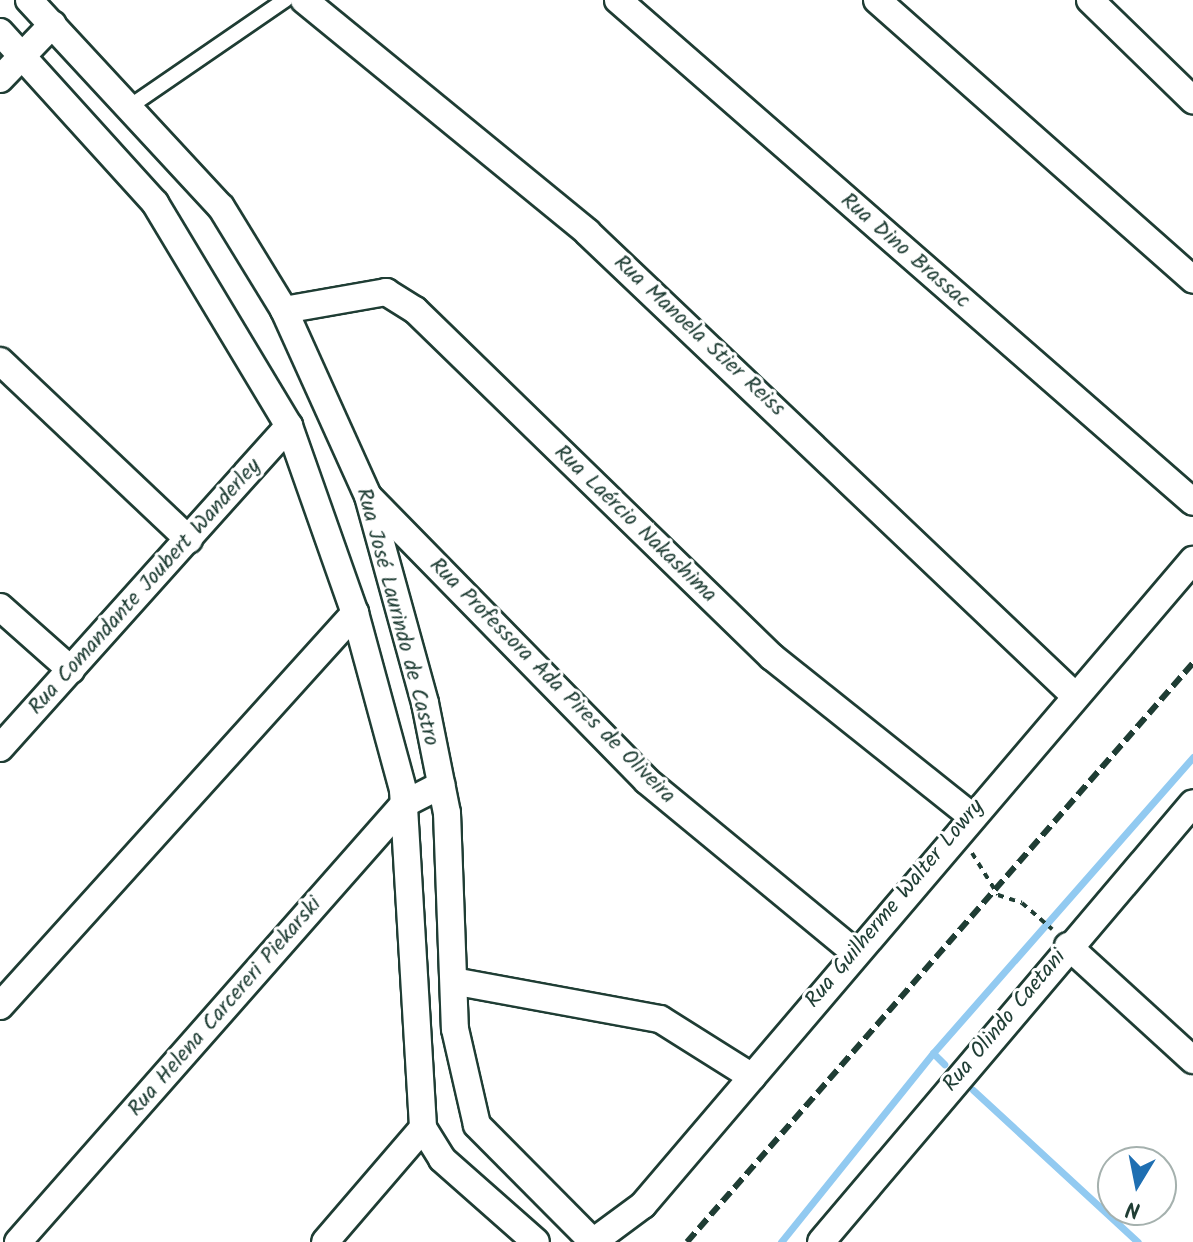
<!DOCTYPE html>
<meta charset="utf-8">
<style>
body{margin:0}
#map{position:relative;width:1193px;height:1242px;overflow:hidden;background:#fff;font-family:Kalam,sans-serif}
div>[style]{position:absolute}
.stream>*{height:7px;margin:-3.5px;padding:0 3.5px;transform-origin:3.5px;border-radius:3.5px;background:#92caf1}
.path>*{height:4px;margin-top:-2px;transform-origin:0;background:repeating-linear-gradient(90deg,#1f3d34 0 6px,transparent 0 12px)}
.roads{filter:drop-shadow(2px 0 #1f3d34) drop-shadow(-2px 0 #1f3d34) drop-shadow(0 2px #1f3d34) drop-shadow(0 -2px #1f3d34)}
.lane>*{height:14px;margin:-7px;padding:0 7px;transform-origin:7px;border-radius:7px;background:#fff}
.street>*{height:26px;margin:-13px;padding:0 13px;transform-origin:13px;border-radius:13px;background:#fff}
.rail>*{height:6px;margin-top:-3px;transform-origin:0;background:repeating-linear-gradient(90deg,#1f3d34 0 12px,transparent 0 18px)}
span{translate:-50% -50%;white-space:nowrap;text-align:center;line-height:1.15;-webkit-text-stroke:6px #fff;paint-order:stroke}
.street-label{font-size:22px;color:#1f3d34}
.north{position:absolute;left:1097px;top:1146px;width:80px;height:80px;box-sizing:border-box;background:#fff;border:2px solid #a5b1ae;border-radius:50%;rotate:190deg;font-size:22px;font-weight:700;line-height:32px;text-align:center;color:#1f3d34}
.north::after{content:'';display:block;margin:auto;width:28px;height:36px;background:#1f6fb2;clip-path:polygon(50% 0,100% 100%,50% 72%,0 100%)}
</style>
<div id="map">
<div class="stream">
<i style="left:933px;top:1053px;width:394px;rotate:-48.7deg"></i>
<i style="left:973px;top:1090px;width:224px;rotate:42.7deg"></i>
<i style="left:781px;top:1242px;width:243px;rotate:-51.2deg"></i>
<i style="left:933px;top:1053px;width:16px;rotate:45deg"></i>
</div>
<div class="path">
<i style="left:972px;top:853px;width:49px;rotate:58.2deg"></i>
<i style="left:998px;top:895px;width:25px;rotate:18deg"></i>
<i style="left:1022px;top:903px;width:40px;rotate:41deg"></i>
</div>
<div class="roads">
<div class="lane">
<i style="left:132px;top:105px;width:186px;rotate:-34.5deg"></i>
</div>
<div class="street">
<i style="left:29px;top:0;width:282px;rotate:47.2deg"></i>
<i style="left:221px;top:207px;width:121px;rotate:58.5deg"></i>
<i style="left:284px;top:310px;width:204px;rotate:65.7deg"></i>
<i style="left:368px;top:496px;width:215px;rotate:74.6deg"></i>
<i style="left:425px;top:703px;width:112px;rotate:78.7deg"></i>
<i style="left:447px;top:813px;width:216px;rotate:87.9deg"></i>
<i style="left:455px;top:1029px;width:98px;rotate:77.1deg"></i>
<i style="left:477px;top:1125px;width:165px;rotate:45.2deg"></i>
<i style="left:304px;top:0;width:366px;rotate:39.3deg"></i>
<i style="left:587px;top:232px;width:671px;rotate:43.55deg"></i>
<i style="left:618px;top:0;width:763px;rotate:41.12deg"></i>
<i style="left:877px;top:0;width:422px;rotate:41.5deg"></i>
<i style="left:1090px;top:0;width:144px;rotate:44.2deg"></i>
<i style="left:0;top:32px;width:231px;rotate:47.8deg"></i>
<i style="left:155px;top:203px;width:260px;rotate:59deg"></i>
<i style="left:289px;top:426px;width:198px;rotate:70.6deg"></i>
<i style="left:355px;top:613px;width:183px;rotate:74.8deg"></i>
<i style="left:403px;top:790px;width:339px;rotate:86.6deg"></i>
<i style="left:423px;top:1128px;width:36px;rotate:58deg"></i>
<i style="left:442px;top:1159px;width:125px;rotate:41.4deg"></i>
<i style="left:0;top:79px;width:76px;rotate:-46.1deg"></i>
<i style="left:284px;top:310px;width:104px;rotate:-10deg"></i>
<i style="left:386px;top:292px;width:34px;rotate:32deg"></i>
<i style="left:415px;top:310px;width:498px;rotate:44.2deg"></i>
<i style="left:772px;top:657px;width:253px;rotate:38.6deg"></i>
<i style="left:0;top:361px;width:260px;rotate:43.4deg"></i>
<i style="left:369px;top:497px;width:397px;rotate:45.6deg"></i>
<i style="left:647px;top:781px;width:267px;rotate:39.5deg"></i>
<i style="left:0;top:607px;width:95px;rotate:41.6deg"></i>
<i style="left:0;top:748px;width:433px;rotate:-48.1deg"></i>
<i style="left:1068px;top:946px;width:169px;rotate:42.4deg"></i>
<i style="left:458px;top:982px;width:205px;rotate:10.4deg"></i>
<i style="left:660px;top:1019px;width:109px;rotate:32.2deg"></i>
<i style="left:0;top:1006px;width:530px;rotate:-47.91deg"></i>
<i style="left:18px;top:1242px;width:584px;rotate:-48.61deg"></i>
<i style="left:404px;top:804px;width:42px;rotate:-27.2deg"></i>
<i style="left:325px;top:1242px;width:150px;rotate:-49.3deg"></i>
<i style="left:593px;top:1242px;width:62px;rotate:-36.5deg"></i>
<i style="left:643px;top:1205px;width:848px;rotate:-49.55deg"></i>
<i style="left:821px;top:1242px;width:575px;rotate:-49.72deg"></i>
</div>
</div>
<div class="rail">
<i style="left:687px;top:1242px;width:769px;rotate:-48.85deg"></i>
</div>
<div class="street-label">
<span style="left:905px;top:251px;rotate:41deg">Rua Dino Brassac</span>
<span style="left:699px;top:336px;rotate:43deg">Rua Manoela Stier Reiss</span>
<span style="left:635px;top:524px;rotate:44deg">Rua Laércio Nakashima</span>
<span style="left:145px;top:587px;rotate:-48deg">Rua Comandante Joubert Wanderley</span>
<span style="left:397px;top:617px;rotate:75deg">Rua José Laurindo de Castro</span>
<span style="left:552px;top:681px;rotate:45deg">Rua Professora Ada Pires de Oliveira</span>
<span style="left:895px;top:904px;rotate:-50deg">Rua Guilherme Walter Lowry</span>
<span style="left:225px;top:1007px;rotate:-49deg">Rua Helena Carcereri Piekarski</span>
<span style="left:1005px;top:1021px;rotate:-50deg">Rua Olindo Caetani</span>
</div>
<div class="north">N</div>
</div>
